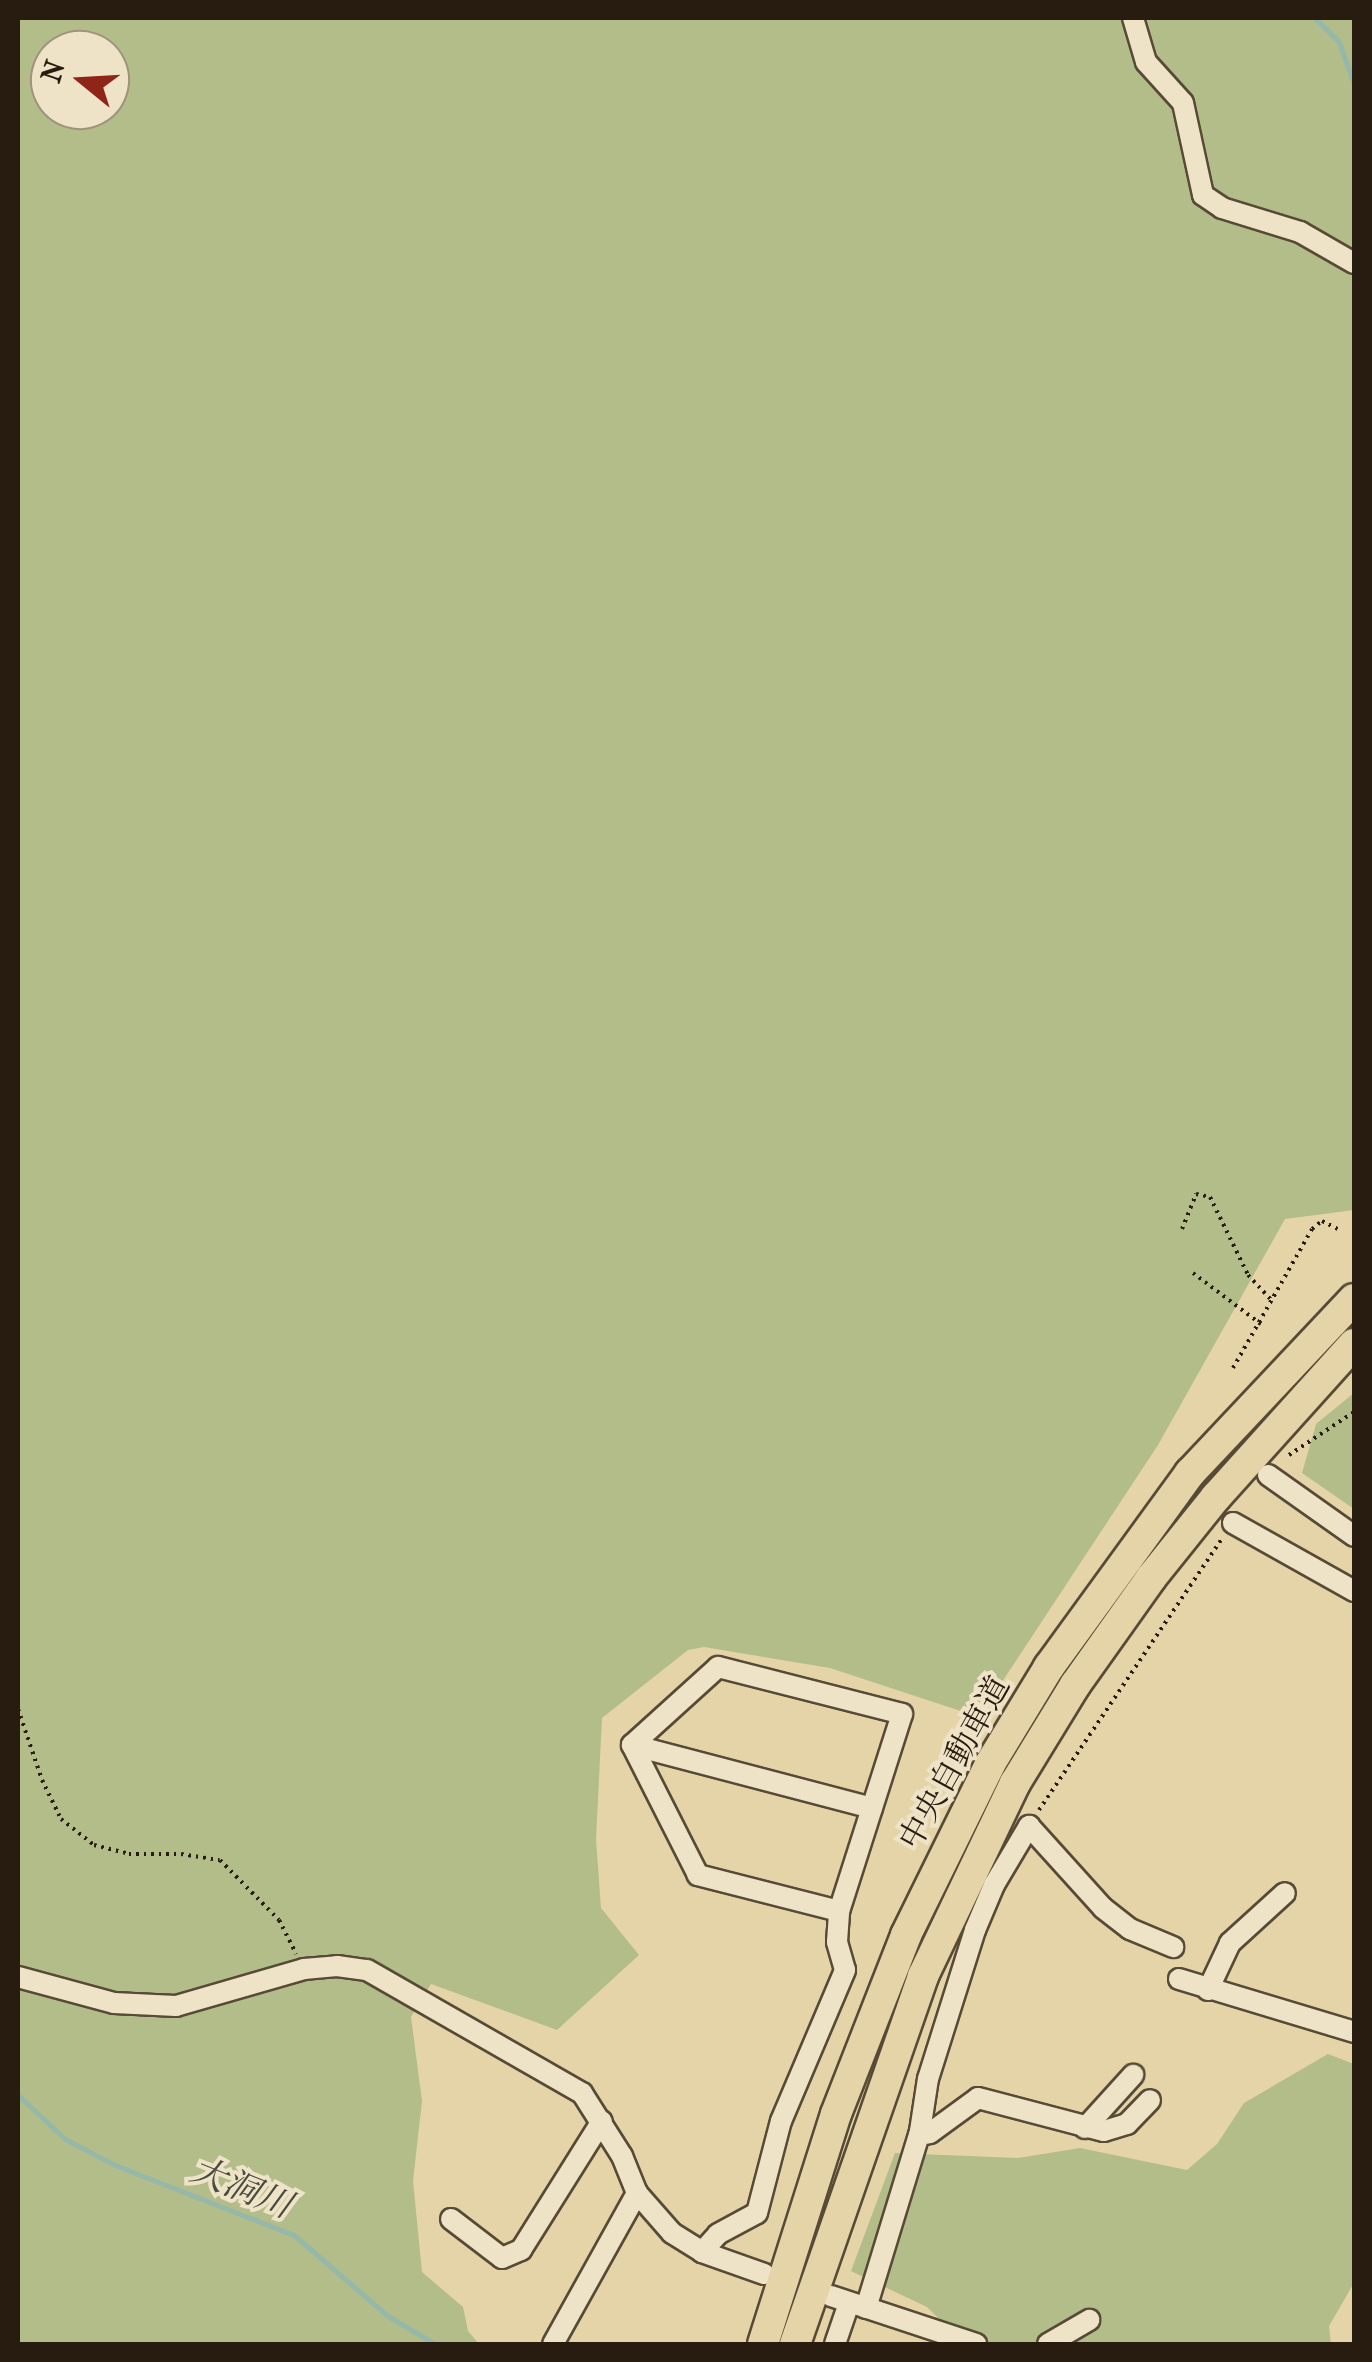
<!DOCTYPE html>
<meta charset="utf-8">
<style>
body{margin:0}
#map{position:relative;width:1372px;height:2362px;overflow:hidden;background:#e5d4a8;font-family:"IM FELL French Canon","Noto Serif JP",serif}
div>[style]{position:absolute}
.green>*{inset:0;background:#b2bd89}
.stream>*{height:5px;margin:-2.5px;padding:0 2.5px;transform-origin:2.5px;border-radius:2.5px;background:#96b8a9}
.path>*{height:4px;margin-top:-2px;transform-origin:0;background:repeating-linear-gradient(90deg,#281c10 0 2.5px,transparent 0 7.5px)}
.roads{filter:drop-shadow(2px 0 #574a36) drop-shadow(-2px 0 #574a36) drop-shadow(0 2px #574a36) drop-shadow(0 -2px #574a36)}
.minor>*{height:20px;margin:-10px;padding:0 10px;transform-origin:10px;border-radius:10px;background:#eee3c6}
.highway>*{height:30px;margin:-15px;padding:0 15px;transform-origin:15px;border-radius:15px;background:#e5d4a8}
span{translate:-50% -50%;white-space:nowrap;text-align:center;line-height:1.15;-webkit-text-stroke:8px #eee3c6;paint-order:stroke}
.street-label{font-size:32px;color:#281c10}
.water-label{font-size:35px;color:#494b3e;font-style:italic}
.frame{position:absolute;inset:0;border:20px solid #281c10;pointer-events:none}
.north{position:absolute;left:30px;top:30px;width:100px;height:100px;box-sizing:border-box;background:#eee3c6;border:2px solid #9f937d;border-radius:50%;rotate:288deg;font-size:28px;font-weight:700;line-height:40px;text-align:center;color:#281c10}
.north::after{content:'';display:block;margin:auto;width:35px;height:45px;background:#8f2418;clip-path:polygon(50% 0,100% 100%,50% 72%,0 100%)}
</style>
<div id="map">
<div class="green">
<i style="clip-path:polygon(evenodd,18px 18px,1354px 18px,1354px 1210px,1285px 1219px,1158px 1445px,979px 1717px,830px 1668px,704px 1647px,688px 1650px,602px 1718px,596px 1839px,601px 1908px,639px 1955px,557px 2030px,431px 1984px,411px 2017px,422px 2101px,413px 2181px,422px 2272px,463px 2307px,468px 2331px,479px 2344px,18px 2344px,18px 18px,50px 50px,110px 50px,110px 110px,50px 110px,50px 50px)"></i>
<i style="clip-path:polygon(1354px 1393px,1354px 1509px,1302px 1473px,1316px 1424px)"></i>
<i style="clip-path:polygon(1328px 2054px,1354px 2064px,1354px 2283px,1329px 2326px,1331px 2344px,964px 2344px,927px 2307px,851px 2271px,895px 2153px,1018px 2158px,1080px 2148px,1187px 2170px,1217px 2144px,1244px 2103px)"></i>
</div>
<div class="stream">
<i style="left:1315px;top:18px;width:34px;rotate:45deg"></i>
<i style="left:1339px;top:42px;width:45px;rotate:70.3deg"></i>
<i style="left:18px;top:2095px;width:64px;rotate:43.1deg"></i>
<i style="left:65px;top:2139px;width:56px;rotate:27.5deg"></i>
<i style="left:115px;top:2165px;width:192px;rotate:21.4deg"></i>
<i style="left:294px;top:2235px;width:124px;rotate:40.8deg"></i>
<i style="left:388px;top:2316px;width:55px;rotate:30.8deg"></i>
</div>
<div class="path">
<i style="left:1182px;top:1229px;width:38px;rotate:-68deg"></i>
<i style="left:1196px;top:1194px;width:14px;rotate:12deg"></i>
<i style="left:1210px;top:1197px;width:87px;rotate:64deg"></i>
<i style="left:1248px;top:1275px;width:34px;rotate:47deg"></i>
<i style="left:1193px;top:1273px;width:85px;rotate:36.9deg"></i>
<i style="left:1233px;top:1368px;width:160px;rotate:-60.4deg"></i>
<i style="left:1312px;top:1229px;width:13px;rotate:-39deg"></i>
<i style="left:1322px;top:1221px;width:22px;rotate:27deg"></i>
<i style="left:1289px;top:1455px;width:78px;rotate:-33.5deg"></i>
<i style="left:18px;top:1709px;width:75px;rotate:71.3deg"></i>
<i style="left:42px;top:1780px;width:43px;rotate:64deg"></i>
<i style="left:61px;top:1819px;width:42px;rotate:38.2deg"></i>
<i style="left:94px;top:1845px;width:36px;rotate:14deg"></i>
<i style="left:129px;top:1854px;width:52px"></i>
<i style="left:181px;top:1854px;width:39px;rotate:9deg"></i>
<i style="left:220px;top:1860px;width:84px;rotate:45.5deg"></i>
<i style="left:279px;top:1920px;width:38px;rotate:63deg"></i>
<i style="left:1039px;top:1810px;width:326px;rotate:-56deg"></i>
</div>
<div class="roads">
<div class="minor">
<i style="left:1133px;top:18px;width:46px;rotate:73.5deg"></i>
<i style="left:1146px;top:62px;width:55px;rotate:47.9deg"></i>
<i style="left:1183px;top:103px;width:94px;rotate:77.7deg"></i>
<i style="left:1203px;top:195px;width:23px;rotate:34deg"></i>
<i style="left:1222px;top:208px;width:82px;rotate:17.1deg"></i>
<i style="left:1300px;top:232px;width:62px;rotate:29.9deg"></i>
<i style="left:1268px;top:1475px;width:105px;rotate:35.3deg"></i>
<i style="left:1233px;top:1523px;width:139px;rotate:29.3deg"></i>
<i style="left:632px;top:1745px;width:248px;rotate:14.7deg"></i>
<i style="left:18px;top:1977px;width:99px;rotate:15.2deg"></i>
<i style="left:114px;top:2003px;width:62px;rotate:2.8deg"></i>
<i style="left:176px;top:2006px;width:133px;rotate:-16.1deg"></i>
<i style="left:304px;top:1969px;width:33px;rotate:-5deg"></i>
<i style="left:337px;top:1966px;width:30px;rotate:8deg"></i>
<i style="left:367px;top:1970px;width:248px;rotate:29.8deg"></i>
<i style="left:582px;top:2093px;width:75px;rotate:57.6deg"></i>
<i style="left:622px;top:2156px;width:40px;rotate:68deg"></i>
<i style="left:637px;top:2193px;width:53px;rotate:48.8deg"></i>
<i style="left:672px;top:2233px;width:36px;rotate:32deg"></i>
<i style="left:702px;top:2252px;width:66px;rotate:19.5deg"></i>
<i style="left:1179px;top:1979px;width:183px;rotate:16.8deg"></i>
<i style="left:1208px;top:1990px;width:52px;rotate:-64.9deg"></i>
<i style="left:1230px;top:1943px;width:74px;rotate:-42.3deg"></i>
<i style="left:1085px;top:2128px;width:72px;rotate:-47.8deg"></i>
<i style="left:919px;top:2135px;width:11px;rotate:-10deg"></i>
<i style="left:930px;top:2133px;width:59px;rotate:-36.1deg"></i>
<i style="left:978px;top:2098px;width:130px;rotate:14.7deg"></i>
<i style="left:1104px;top:2131px;width:24px;rotate:-17deg"></i>
<i style="left:1127px;top:2124px;width:33px;rotate:-46deg"></i>
<i style="left:451px;top:2219px;width:64px;rotate:37.4deg"></i>
<i style="left:502px;top:2258px;width:21px;rotate:-23deg"></i>
<i style="left:521px;top:2250px;width:152px;rotate:-57.9deg"></i>
<i style="left:702px;top:2252px;width:24px;rotate:-48deg"></i>
<i style="left:718px;top:2234px;width:44px;rotate:-28.3deg"></i>
<i style="left:757px;top:2213px;width:95px;rotate:-75.4deg"></i>
<i style="left:781px;top:2121px;width:164px;rotate:-67deg"></i>
<i style="left:845px;top:1970px;width:29px;rotate:-106deg"></i>
<i style="left:837px;top:1942px;width:31px;rotate:-86deg"></i>
<i style="left:839px;top:1911px;width:146px;rotate:-165.7deg"></i>
<i style="left:698px;top:1875px;width:146px;rotate:-116.9deg"></i>
<i style="left:632px;top:1745px;width:116px;rotate:-42.2deg"></i>
<i style="left:718px;top:1667px;width:190px;rotate:14.3deg"></i>
<i style="left:902px;top:1714px;width:207px;rotate:107.7deg"></i>
<i style="left:831px;top:2296px;width:153px;rotate:18.3deg"></i>
<i style="left:866px;top:2308px;width:185px;rotate:-73deg"></i>
<i style="left:920px;top:2131px;width:53px;rotate:-81.3deg"></i>
<i style="left:928px;top:2079px;width:156px;rotate:-72.5deg"></i>
<i style="left:975px;top:1930px;width:49px;rotate:-67.1deg"></i>
<i style="left:994px;top:1885px;width:69px;rotate:-59.3deg"></i>
<i style="left:1029px;top:1826px;width:110px;rotate:47.9deg"></i>
<i style="left:1103px;top:1908px;width:34px;rotate:38deg"></i>
<i style="left:1130px;top:1929px;width:47px;rotate:22.7deg"></i>
<i style="left:553px;top:2344px;width:173px;rotate:-60.9deg"></i>
<i style="left:835px;top:2344px;width:43px;rotate:-71.1deg"></i>
<i style="left:1048px;top:2344px;width:48px;rotate:-30.3deg"></i>
</div>
<div class="highway">
<i style="left:763px;top:2344px;width:241px;rotate:-72.4deg"></i>
<i style="left:836px;top:2114px;width:192px;rotate:-68.6deg"></i>
<i style="left:906px;top:1935px;width:191px;rotate:-63.8deg"></i>
<i style="left:990px;top:1764px;width:114px;rotate:-58.7deg"></i>
<i style="left:1049px;top:1667px;width:240px;rotate:-54deg"></i>
<i style="left:1190px;top:1473px;width:239px;rotate:-46.7deg"></i>
<i style="left:795px;top:2344px;width:390px;rotate:-70.8deg"></i>
<i style="left:923px;top:1976px;width:214px;rotate:-64.5deg"></i>
<i style="left:1015px;top:1783px;width:115px;rotate:-58.5deg"></i>
<i style="left:1075px;top:1685px;width:131px;rotate:-54.6deg"></i>
<i style="left:1151px;top:1578px;width:104px;rotate:-51.3deg"></i>
<i style="left:1216px;top:1497px;width:206px;rotate:-48deg"></i>
</div>
</div>
<div class="street-label">
<span style="left:955px;top:1763px;rotate:-61deg">中央自動車道</span>
</div>
<div class="water-label">
<span style="left:241px;top:2188px;rotate:22deg">大洞川</span>
</div>
<div class="frame"></div>
<div class="north">N</div>
</div>
